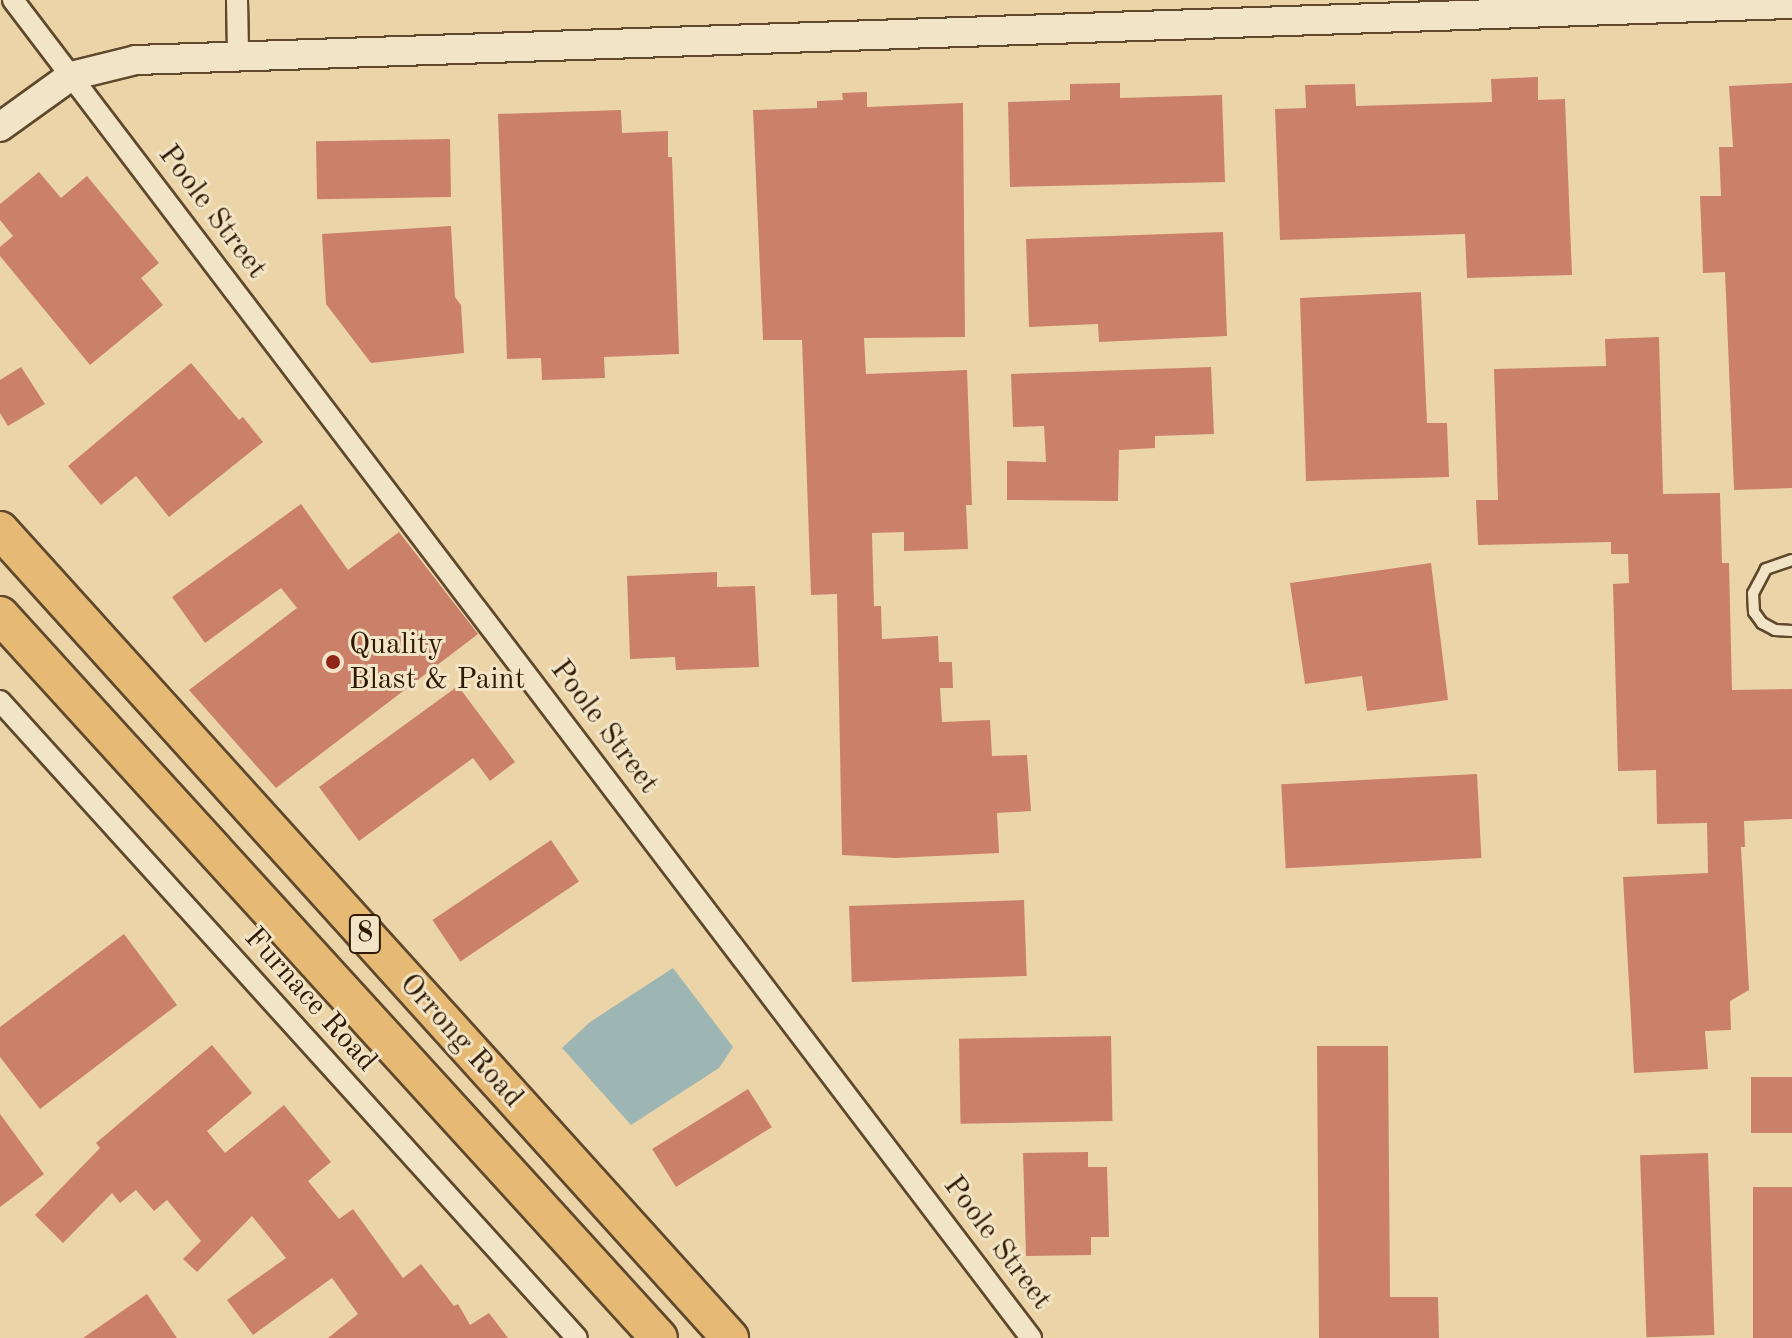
<!DOCTYPE html>
<style>
body{margin:0}
#map{position:relative;width:1792px;height:1338px;overflow:hidden;background:#ebd5a8;font-family:"Old Standard TT",serif}
div>[style]{position:absolute}
.water>*{inset:0;background:#9db6b3}
.building>*{inset:0;background:#cb806a;transform-origin:0 0}
.roads{filter:drop-shadow(2px 0 #5f482c) drop-shadow(-2px 0 #5f482c) drop-shadow(0 2px #5f482c) drop-shadow(0 -2px #5f482c)}
.lane>*{height:10px;margin:-5px;padding:0 5px;transform-origin:5px;border-radius:5px;background:#f2e4c6}
.street>*{height:20px;margin:-10px;padding:0 10px;transform-origin:10px;border-radius:10px;background:#f2e4c6}
.secondary>*{height:28px;margin:-14px;padding:0 14px;transform-origin:14px;border-radius:14px;background:#f2e4c6}
.highway>*{height:36px;margin:-18px;padding:0 18px;transform-origin:18px;border-radius:18px;background:#e6ba74}
.dots>*{width:22px;height:22px;translate:-50% -50%;box-sizing:border-box;border:4px solid #f2e4c6;border-radius:50%}
span{translate:-50% -50%;white-space:nowrap;text-align:center;line-height:1.15;-webkit-text-stroke:6px #f2e4c6;paint-order:stroke}
.shield-label span{padding:2px 6px;background:#f2e4c6;border:2px solid;border-radius:6px;-webkit-text-stroke-width:0}
.shield-label{font-size:28px;color:#301903;font-weight:700}
.street-label{font-size:30px;color:#301903}
.poi-label{font-size:30px;color:#301903}
.left{translate:0 -50%;text-align:left}
</style>
<div id="map">
<div class="water">
<i style="clip-path:polygon(673px 968px,733px 1047px,719px 1068px,631px 1125px,562px 1048px,590px 1022px)"></i>
</div>
<div class="building">
<i style="clip-path:polygon(1538px 77px,1538px 100px,1565px 99px,1572px 275px,1467px 278px,1465px 234px,1280px 240px,1275px 109px,1306px 108px,1305px 85px,1355px 84px,1356px 106px,1492px 102px,1491px 79px)"></i>
<i style="clip-path:polygon(1120px 83px,1120px 98px,1222px 95px,1225px 182px,1010px 187px,1008px 102px,1070px 100px,1070px 84px)"></i>
<i style="clip-path:polygon(1792px 83px,1792px 488px,1734px 490px,1725px 272px,1703px 273px,1700px 196px,1721px 196px,1719px 147px,1733px 147px,1729px 86px)"></i>
<i style="clip-path:polygon(867px 92px,867px 107px,963px 103px,965px 337px,864px 338px,866px 374px,967px 370px,972px 505px,966px 505px,968px 549px,904px 551px,904px 532px,872px 533px,874px 606px,881px 606px,882px 639px,938px 636px,939px 662px,952px 662px,953px 688px,940px 688px,942px 722px,990px 720px,992px 756px,1027px 755px,1031px 811px,997px 813px,999px 853px,895px 858px,842px 855px,837px 594px,811px 595px,802px 340px,763px 340px,753px 110px,817px 108px,817px 101px,843px 100px,842px 93px)"></i>
<i style="clip-path:polygon(621px 110px,622px 133px,668px 131px,668px 157px,672px 157px,679px 354px,604px 357px,605px 378px,542px 380px,541px 358px,507px 359px,498px 114px)"></i>
<i style="left:450px;top:139px;width:58px;height:134px;rotate:89deg"></i>
<i style="clip-path:polygon(39px 172px,61px 198px,87px 176px,159px 263px,141px 278px,163px 305px,90px 365px,0 256px,0 247px,13px 236px,0 220px,0 204px)"></i>
<i style="clip-path:polygon(451px 226px,455px 297px,461px 305px,464px 353px,371px 363px,326px 304px,322px 234px)"></i>
<i style="clip-path:polygon(1223px 232px,1227px 336px,1099px 342px,1098px 324px,1029px 327px,1026px 239px)"></i>
<i style="clip-path:polygon(1421px 292px,1427px 423px,1447px 423px,1449px 477px,1306px 481px,1300px 298px)"></i>
<i style="clip-path:polygon(1659px 337px,1663px 494px,1720px 493px,1722px 563px,1729px 563px,1732px 690px,1792px 689px,1792px 819px,1744px 821px,1745px 847px,1741px 847px,1749px 990px,1730px 1001px,1731px 1030px,1705px 1031px,1708px 1069px,1634px 1073px,1623px 877px,1708px 873px,1707px 823px,1657px 824px,1656px 770px,1618px 771px,1613px 584px,1629px 583px,1628px 554px,1611px 554px,1611px 542px,1478px 545px,1476px 500px,1498px 500px,1494px 369px,1606px 366px,1605px 339px)"></i>
<i style="clip-path:polygon(191px 363px,239px 420px,243px 417px,263px 442px,169px 517px,136px 476px,101px 505px,68px 466px)"></i>
<i style="clip-path:polygon(21px 367px,45px 404px,8px 426px,0 413px,0 380px)"></i>
<i style="clip-path:polygon(1211px 367px,1214px 434px,1155px 436px,1155px 448px,1119px 450px,1118px 501px,1007px 500px,1007px 461px,1046px 462px,1044px 426px,1013px 427px,1011px 374px)"></i>
<i style="clip-path:polygon(301px 504px,348px 570px,399px 532px,478px 634px,276px 788px,189px 690px,297px 608px,281px 588px,205px 643px,172px 597px)"></i>
<i style="clip-path:polygon(1431px 563px,1448px 700px,1367px 711px,1362px 676px,1305px 684px,1290px 583px)"></i>
<i style="clip-path:polygon(717px 572px,717px 587px,755px 586px,759px 667px,676px 670px,675px 657px,630px 659px,627px 576px)"></i>
<i style="clip-path:polygon(458px 686px,515px 762px,490px 781px,473px 758px,359px 841px,319px 787px)"></i>
<i style="left:1477px;top:774px;width:84px;height:196px;rotate:87deg"></i>
<i style="left:551px;top:840px;width:50px;height:143px;rotate:56deg"></i>
<i style="left:1024px;top:900px;width:76px;height:175px;rotate:88deg"></i>
<i style="clip-path:polygon(124px 934px,177px 1005px,40px 1109px,0 1057px,0 1027px)"></i>
<i style="left:1111px;top:1036px;width:85px;height:152px;rotate:89deg"></i>
<i style="clip-path:polygon(212px 1045px,252px 1093px,207px 1131px,225px 1153px,284px 1105px,331px 1162px,308px 1181px,339px 1219px,353px 1209px,403px 1278px,421px 1264px,454px 1306px,458px 1304px,470px 1325px,489px 1313px,508px 1338px,328px 1338px,358px 1314px,332px 1278px,253px 1335px,227px 1300px,286px 1258px,252px 1216px,197px 1272px,183px 1259px,201px 1241px,167px 1200px,154px 1211px,136px 1190px,120px 1203px,112px 1193px,63px 1243px,35px 1215px,100px 1148px,96px 1143px)"></i>
<i style="clip-path:polygon(1317px 1046px,1388px 1046px,1390px 1297px,1438px 1297px,1439px 1338px,1319px 1338px)"></i>
<i style="left:1792px;top:1077px;width:56px;height:41px;rotate:90deg"></i>
<i style="left:748px;top:1089px;width:45px;height:113px;rotate:58deg"></i>
<i style="clip-path:polygon(0 1114px,44px 1174px,0 1207px)"></i>
<i style="clip-path:polygon(1088px 1152px,1088px 1167px,1107px 1167px,1109px 1237px,1091px 1237px,1091px 1255px,1026px 1256px,1023px 1153px)"></i>
<i style="left:1708px;top:1153px;width:182px;height:68px;rotate:88deg"></i>
<i style="left:1792px;top:1187px;width:151px;height:39px;rotate:90deg"></i>
<i style="clip-path:polygon(147px 1294px,177px 1338px,83px 1338px)"></i>
</div>
<div class="roads">
<div class="lane">
<i style="left:1792px;top:560px;width:28px;rotate:161deg"></i>
<i style="left:1766px;top:569px;width:27px;rotate:118deg"></i>
<i style="left:1753px;top:593px;width:19px;rotate:87deg"></i>
<i style="left:1754px;top:612px;width:14px;rotate:54deg"></i>
<i style="left:1762px;top:623px;width:15px;rotate:28deg"></i>
<i style="left:1775px;top:630px;width:17px;rotate:3deg"></i>
</div>
<div class="street">
<i style="left:13px;top:0;width:1681px;rotate:52.73deg"></i>
<i style="left:237px;top:0;width:53px;rotate:88.9deg"></i>
<i style="left:0;top:701px;width:859px;rotate:47.83deg"></i>
</div>
<div class="secondary">
<i style="left:0;top:127px;width:87px;rotate:-35.7deg"></i>
<i style="left:71px;top:76px;width:67px;rotate:-13.8deg"></i>
<i style="left:136px;top:60px;width:1657px;rotate:-1.94deg"></i>
</div>
<div class="highway">
<i style="left:0;top:530px;width:1089px;rotate:47.9deg"></i>
<i style="left:0;top:615px;width:978px;rotate:47.65deg"></i>
</div>
</div>
<div class="dots">
<i style="left:333px;top:662px;background:#8f2418"></i>
</div>
<div class="shield-label">
<span style="left:365px;top:934px">8</span>
</div>
<div class="street-label">
<span style="left:212px;top:212px;rotate:53deg">Poole Street</span>
<span style="left:604px;top:727px;rotate:53deg">Poole Street</span>
<span style="left:310px;top:1000px;rotate:48deg">Furnace Road</span>
<span style="left:461px;top:1041px;rotate:48deg">Orrong Road</span>
<span style="left:997px;top:1243px;rotate:53deg">Poole Street</span>
</div>
<div class="poi-label">
<span class="left" style="left:349px;top:662px">Quality<br>Blast &amp; Paint</span>
</div>
</div>
